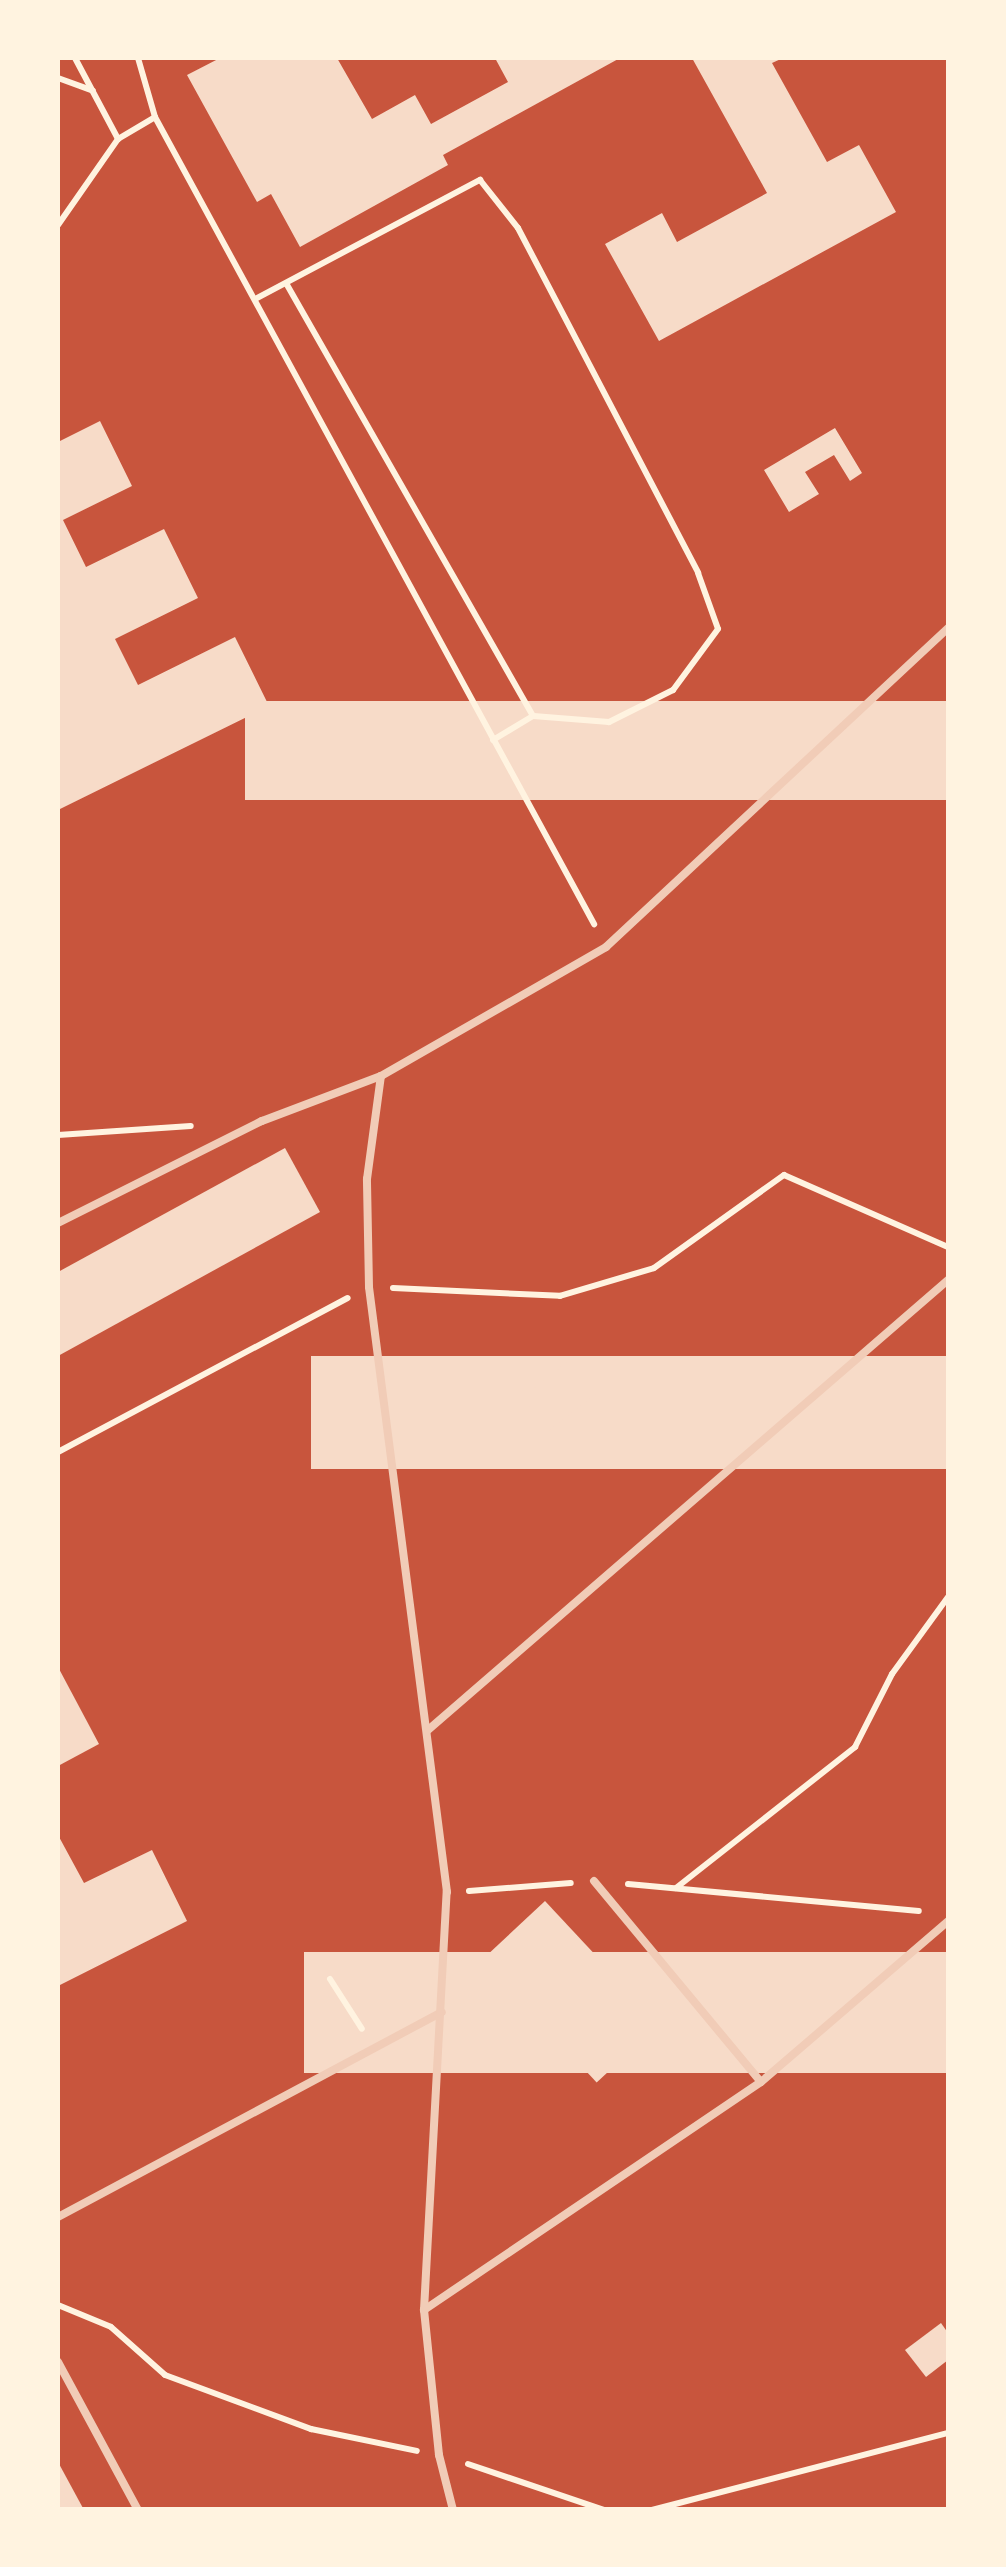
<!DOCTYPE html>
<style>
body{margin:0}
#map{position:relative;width:1006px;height:2567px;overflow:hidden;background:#c8553d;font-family:"Work Sans",sans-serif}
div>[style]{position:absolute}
.building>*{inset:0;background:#f7dbc8;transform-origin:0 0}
.path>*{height:6px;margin:-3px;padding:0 3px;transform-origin:3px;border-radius:3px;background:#fff3e0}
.service>*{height:8px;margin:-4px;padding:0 4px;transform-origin:4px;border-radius:4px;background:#f1ccb7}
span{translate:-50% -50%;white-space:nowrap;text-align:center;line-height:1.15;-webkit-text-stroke:10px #fff3e0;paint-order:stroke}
.frame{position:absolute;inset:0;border:60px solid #fff3e0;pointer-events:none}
</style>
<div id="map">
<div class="building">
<i style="clip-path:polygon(220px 58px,337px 58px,372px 119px,415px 95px,431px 124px,508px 82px,495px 58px,620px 58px,443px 155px,448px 165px,300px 247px,271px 194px,257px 202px,187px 75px)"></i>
<i style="clip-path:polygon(692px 58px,783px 58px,772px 63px,827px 162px,859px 145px,896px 212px,659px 341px,605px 244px,662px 213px,677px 242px,767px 193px)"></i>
<i style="clip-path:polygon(100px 421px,132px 486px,63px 520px,86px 567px,164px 529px,198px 598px,115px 639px,138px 685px,235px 637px,269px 706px,58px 810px,58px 442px)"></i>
<i style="clip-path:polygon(835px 428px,862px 473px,850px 481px,834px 455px,805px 472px,819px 494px,789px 512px,764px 470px)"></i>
<i style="left:948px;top:701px;width:99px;height:703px;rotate:90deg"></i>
<i style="clip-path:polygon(285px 1148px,320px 1212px,58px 1356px,58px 1272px)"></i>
<i style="left:948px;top:1356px;width:113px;height:637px;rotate:90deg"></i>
<i style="left:571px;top:1359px;width:43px;height:62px;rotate:52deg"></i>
<i style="clip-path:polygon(58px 1667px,99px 1744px,58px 1766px)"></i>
<i style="clip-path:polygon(58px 1835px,84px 1883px,152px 1850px,187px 1921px,58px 1986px)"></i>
<i style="left:545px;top:1901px;width:168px;height:86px;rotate:47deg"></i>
<i style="left:948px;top:1952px;width:121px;height:644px;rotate:90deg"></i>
<i style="clip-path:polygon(941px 2323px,948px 2333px,948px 2360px,926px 2377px,905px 2350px)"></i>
<i style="clip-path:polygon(58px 2462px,84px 2510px,58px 2510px)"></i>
</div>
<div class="path">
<i style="left:75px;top:58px;width:92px;rotate:62deg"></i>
<i style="left:138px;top:58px;width:61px;rotate:73.9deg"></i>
<i style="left:155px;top:117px;width:919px;rotate:61.45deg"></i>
<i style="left:58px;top:78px;width:37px;rotate:20deg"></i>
<i style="left:58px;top:225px;width:105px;rotate:-55.1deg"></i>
<i style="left:118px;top:139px;width:43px;rotate:-30.7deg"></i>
<i style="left:255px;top:299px;width:255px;rotate:-27.9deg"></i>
<i style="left:480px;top:180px;width:61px;rotate:51.6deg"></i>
<i style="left:518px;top:228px;width:389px;rotate:62.4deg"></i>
<i style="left:698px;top:573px;width:59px;rotate:70.3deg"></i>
<i style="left:718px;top:629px;width:76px;rotate:126.4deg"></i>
<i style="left:673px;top:690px;width:72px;rotate:153.4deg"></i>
<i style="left:609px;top:722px;width:76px;rotate:-175.5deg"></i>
<i style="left:533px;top:716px;width:498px;rotate:-119.7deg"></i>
<i style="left:493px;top:740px;width:47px;rotate:-31deg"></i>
<i style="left:58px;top:1135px;width:133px;rotate:-3.9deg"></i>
<i style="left:393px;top:1288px;width:167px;rotate:2.7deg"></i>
<i style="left:560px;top:1296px;width:98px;rotate:-16.6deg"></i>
<i style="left:654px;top:1268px;width:160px;rotate:-35.6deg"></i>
<i style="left:784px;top:1175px;width:179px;rotate:23.7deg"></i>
<i style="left:58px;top:1452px;width:328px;rotate:-28deg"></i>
<i style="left:628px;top:1884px;width:292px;rotate:5.3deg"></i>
<i style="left:676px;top:1888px;width:228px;rotate:-38.2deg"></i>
<i style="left:855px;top:1747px;width:82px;rotate:-63.1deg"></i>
<i style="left:892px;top:1674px;width:95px;rotate:-54deg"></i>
<i style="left:469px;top:1891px;width:102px;rotate:-4.5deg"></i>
<i style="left:330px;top:1979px;width:59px;rotate:57.4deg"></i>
<i style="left:58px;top:2305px;width:57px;rotate:22.5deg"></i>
<i style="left:111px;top:2327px;width:72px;rotate:41.6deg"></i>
<i style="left:165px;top:2375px;width:156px;rotate:20.3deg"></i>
<i style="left:311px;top:2429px;width:108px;rotate:11.7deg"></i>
<i style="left:468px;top:2464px;width:144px;rotate:18.7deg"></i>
<i style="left:652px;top:2510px;width:306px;rotate:-14.6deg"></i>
</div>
<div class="service">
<i style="left:58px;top:1223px;width:228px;rotate:-26.6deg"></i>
<i style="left:262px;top:1121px;width:127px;rotate:-20.7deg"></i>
<i style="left:428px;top:1730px;width:688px;rotate:-40.87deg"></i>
<i style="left:594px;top:1881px;width:261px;rotate:50.3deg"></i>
<i style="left:58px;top:2217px;width:435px;rotate:-28.1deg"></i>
<i style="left:424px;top:2310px;width:407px;rotate:-34.1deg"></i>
<i style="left:761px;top:2082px;width:247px;rotate:-40.7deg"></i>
<i style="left:58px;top:2362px;width:168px;rotate:61.6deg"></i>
<i style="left:453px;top:2510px;width:57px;rotate:-104.3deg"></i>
<i style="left:439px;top:2455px;width:146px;rotate:-95.9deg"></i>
<i style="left:424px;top:2310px;width:419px;rotate:-86.9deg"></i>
<i style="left:447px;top:1892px;width:610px;rotate:-97.35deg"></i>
<i style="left:369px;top:1287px;width:108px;rotate:-91.1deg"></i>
<i style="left:367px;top:1179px;width:104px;rotate:-82.3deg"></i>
<i style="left:381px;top:1076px;width:259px;rotate:-29.8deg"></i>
<i style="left:606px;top:947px;width:468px;rotate:-43deg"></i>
</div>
<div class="frame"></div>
</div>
